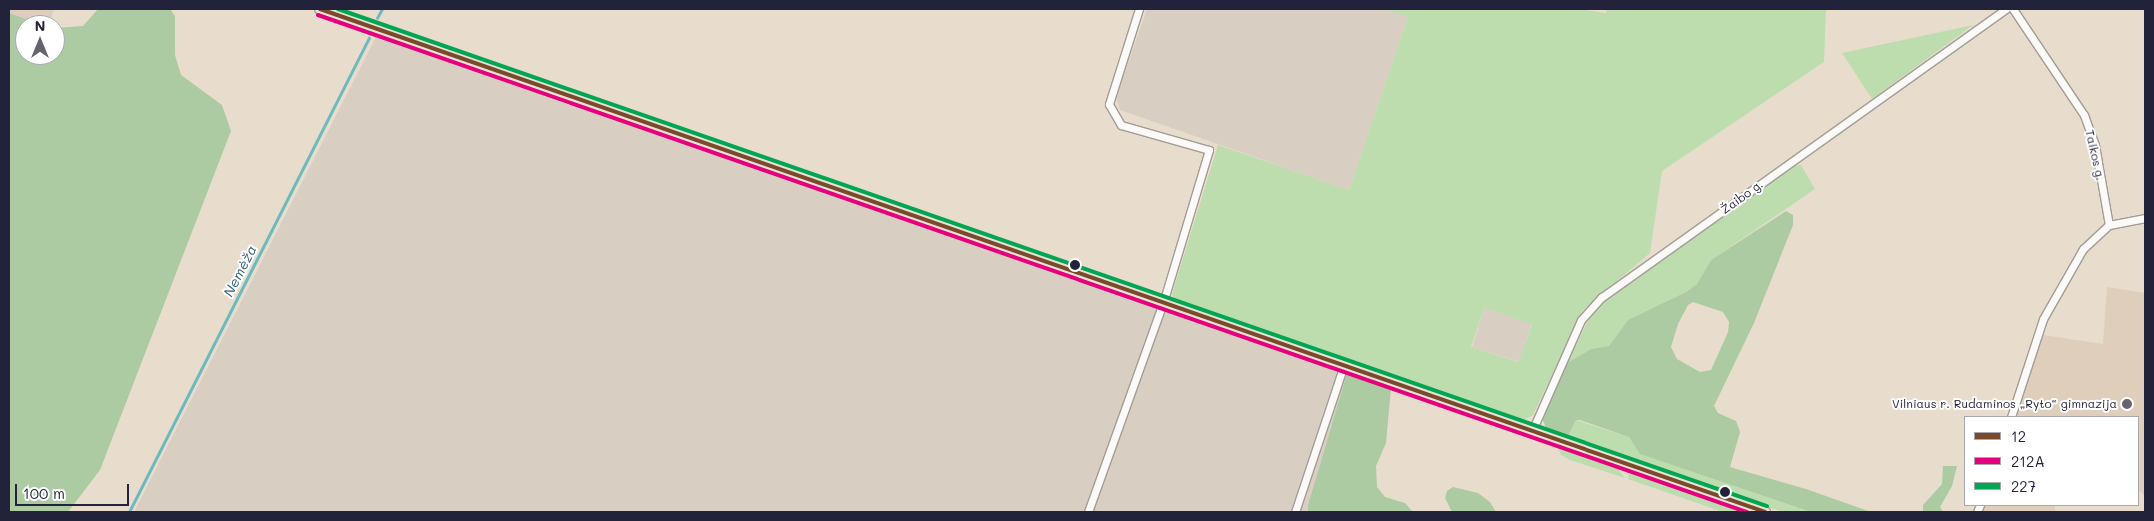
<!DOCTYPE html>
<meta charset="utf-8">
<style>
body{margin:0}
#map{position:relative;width:2154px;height:521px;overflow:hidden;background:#e8ddcd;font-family:Mali,sans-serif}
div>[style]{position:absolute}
.built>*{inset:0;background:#dfcebb;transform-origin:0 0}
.industrial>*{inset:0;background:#d9cec2;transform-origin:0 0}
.green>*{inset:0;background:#bdddaf}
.forest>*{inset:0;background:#accba2}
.stream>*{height:2.5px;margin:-1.25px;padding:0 1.25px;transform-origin:1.25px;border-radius:1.25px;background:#6eb9be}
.roads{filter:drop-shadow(1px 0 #a29c95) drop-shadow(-1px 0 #a29c95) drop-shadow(0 1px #a29c95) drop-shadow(0 -1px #a29c95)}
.street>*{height:7px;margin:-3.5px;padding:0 3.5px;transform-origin:3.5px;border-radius:3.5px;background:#fcfaf8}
.primary>*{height:10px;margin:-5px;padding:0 5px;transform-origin:5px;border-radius:5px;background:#ebe1d6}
.bus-1>*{height:4px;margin:-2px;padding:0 2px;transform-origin:2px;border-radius:2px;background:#7a4b2a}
.bus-2>*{height:4px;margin:-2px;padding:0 2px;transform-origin:2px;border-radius:2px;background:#e5007d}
.bus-3>*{height:4px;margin:-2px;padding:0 2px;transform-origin:2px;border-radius:2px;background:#00a651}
.dots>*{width:14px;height:14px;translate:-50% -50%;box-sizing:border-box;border:2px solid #fff;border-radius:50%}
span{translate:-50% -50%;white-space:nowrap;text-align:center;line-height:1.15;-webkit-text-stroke:4px #fff;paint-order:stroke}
.street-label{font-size:12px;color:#22223b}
.poi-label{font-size:12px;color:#22223b}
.right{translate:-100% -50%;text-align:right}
.water-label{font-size:14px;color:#2d5f73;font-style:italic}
.frame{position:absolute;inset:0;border:10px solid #22223b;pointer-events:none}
.legend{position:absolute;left:1964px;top:416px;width:175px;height:90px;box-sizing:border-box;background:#fff;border:1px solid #a7a7b1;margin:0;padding:6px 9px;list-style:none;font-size:15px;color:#22223b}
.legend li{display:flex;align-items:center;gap:10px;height:25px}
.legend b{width:25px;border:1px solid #a7a7b1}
.north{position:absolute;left:15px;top:15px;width:50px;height:50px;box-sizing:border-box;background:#fff;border:1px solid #a7a7b1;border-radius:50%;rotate:0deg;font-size:14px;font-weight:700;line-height:20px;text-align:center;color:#22223b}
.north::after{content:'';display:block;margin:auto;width:18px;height:22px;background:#67636e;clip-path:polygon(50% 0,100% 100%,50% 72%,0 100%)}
.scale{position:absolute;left:15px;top:484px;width:114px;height:22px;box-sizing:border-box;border:2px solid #22223b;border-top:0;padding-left:6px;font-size:15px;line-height:18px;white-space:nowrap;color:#22223b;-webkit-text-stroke:4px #fff;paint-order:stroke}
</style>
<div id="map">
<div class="built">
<i style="clip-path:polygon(9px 9px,54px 9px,49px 25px,44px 25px,9px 13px)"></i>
<i style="clip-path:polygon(2107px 287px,2145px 293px,2145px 497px,2138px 489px,2138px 417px,2014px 417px,2043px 335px,2103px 344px)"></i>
<i style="left:1983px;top:505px;width:72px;height:8px"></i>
</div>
<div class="industrial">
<i style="clip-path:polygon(1147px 9px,1383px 9px,1408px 17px,1349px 190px,1120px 110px,1116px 97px)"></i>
<i style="clip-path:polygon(378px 33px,1347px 373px,1308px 505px,1308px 512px,134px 512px)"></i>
<i style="left:1484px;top:308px;width:50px;height:41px;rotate:17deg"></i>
</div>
<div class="green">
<i style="clip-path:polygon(evenodd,1383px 9px,1579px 9px,1606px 13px,1607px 9px,1826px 9px,1824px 62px,1662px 171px,1650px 253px,1583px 310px,1533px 415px,1522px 421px,1174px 298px,1172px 294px,1218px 145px,1349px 190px,1408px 17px,1383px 9px,1484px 308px,1532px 324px,1519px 362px,1471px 347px,1484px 308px)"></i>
<i style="clip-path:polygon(1973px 25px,1872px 99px,1842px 53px)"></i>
<i style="clip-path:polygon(1801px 165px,1815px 189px,1711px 260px,1697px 284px,1686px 292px,1628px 320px,1609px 346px,1591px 349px,1566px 364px,1590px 317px,1600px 305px,1792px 166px)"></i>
<i style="clip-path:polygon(1576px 420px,1629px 437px,1641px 454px,1811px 512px,1783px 512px,1567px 438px)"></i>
<i style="clip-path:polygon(1558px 447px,1616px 467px,1625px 478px,1570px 460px,1561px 455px)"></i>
<i style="clip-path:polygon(1630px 472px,1745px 512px,1746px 512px,1723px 512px,1628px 479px)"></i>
</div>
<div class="forest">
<i style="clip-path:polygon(98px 9px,170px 9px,175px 16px,175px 55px,181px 75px,222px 105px,231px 131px,100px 470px,68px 512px,9px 512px,9px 13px,44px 25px,25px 25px,25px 55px,55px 55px,55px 28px,83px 26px)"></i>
<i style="clip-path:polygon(evenodd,1786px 211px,1793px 215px,1793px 225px,1754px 323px,1714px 406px,1718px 413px,1736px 421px,1740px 432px,1730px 467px,1806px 489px,1871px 512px,1811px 512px,1640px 454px,1629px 437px,1580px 420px,1576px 420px,1567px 438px,1546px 428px,1542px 418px,1564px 365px,1591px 349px,1609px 346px,1628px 320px,1686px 292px,1697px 284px,1711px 260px,1786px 211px,1693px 302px,1723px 312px,1729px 322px,1728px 332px,1711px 370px,1700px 372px,1677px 359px,1671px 347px,1678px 324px,1688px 305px,1693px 302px)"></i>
<i style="clip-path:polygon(1347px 373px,1391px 388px,1386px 443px,1376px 466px,1377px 487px,1385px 497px,1405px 503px,1413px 512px,1308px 512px,1308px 505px)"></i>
<i style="clip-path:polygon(1943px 466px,1957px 466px,1952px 486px,1940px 507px,1943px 512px,1923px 512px,1923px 505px,1942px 484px)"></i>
<i style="clip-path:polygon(1453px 487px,1478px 493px,1490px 502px,1496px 512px,1452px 512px,1445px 498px,1447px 491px)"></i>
</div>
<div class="stream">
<i style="left:377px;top:18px;width:10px;rotate:-61deg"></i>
<i style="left:129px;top:512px;width:531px;rotate:-63.15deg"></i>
</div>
<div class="roads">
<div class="street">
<i style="left:2013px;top:9px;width:128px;rotate:56.2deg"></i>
<i style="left:2084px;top:115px;width:32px;rotate:70deg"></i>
<i style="left:2095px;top:145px;width:81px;rotate:80.1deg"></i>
<i style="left:2109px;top:225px;width:37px;rotate:-11deg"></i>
<i style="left:2011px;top:417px;width:103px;rotate:-71.9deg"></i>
<i style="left:2043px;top:319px;width:81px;rotate:-60.3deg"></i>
<i style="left:2083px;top:249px;width:35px;rotate:-43deg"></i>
<i style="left:1532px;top:431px;width:121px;rotate:-66.2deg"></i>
<i style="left:1581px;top:320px;width:31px;rotate:-48deg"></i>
<i style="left:1602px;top:297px;width:496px;rotate:-35.5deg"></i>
<i style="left:1088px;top:512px;width:222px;rotate:-70.3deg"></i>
<i style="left:1163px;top:303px;width:160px;rotate:-73.3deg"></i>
<i style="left:1209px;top:150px;width:91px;rotate:-164.1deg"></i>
<i style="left:1121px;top:125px;width:24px;rotate:-120deg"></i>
<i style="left:1109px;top:104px;width:100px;rotate:-72.5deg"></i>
<i style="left:1295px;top:512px;width:155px;rotate:-71.6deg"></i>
<i style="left:1977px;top:512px;width:8px;rotate:-67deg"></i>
</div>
<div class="primary">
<i style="left:320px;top:9px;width:1530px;rotate:19.19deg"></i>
</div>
</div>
<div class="bus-1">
<i style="left:320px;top:9px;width:1530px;rotate:19.19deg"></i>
</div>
<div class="bus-2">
<i style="left:318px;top:15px;width:1513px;rotate:19.18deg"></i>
</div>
<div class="bus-3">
<i style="left:338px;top:9px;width:1513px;rotate:19.18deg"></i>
</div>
<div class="dots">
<i style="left:1075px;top:265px;background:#22223b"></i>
<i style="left:2127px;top:404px;background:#67636e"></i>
<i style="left:1725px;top:492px;background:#22223b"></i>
</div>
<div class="street-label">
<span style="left:2095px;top:155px;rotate:77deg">Taikos g.</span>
<span style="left:1742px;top:197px;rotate:-36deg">Žaibo g.</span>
</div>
<div class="poi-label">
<span class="right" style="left:2117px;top:404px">Vilniaus r. Rudaminos „Ryto“ gimnazija</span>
</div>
<div class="water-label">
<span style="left:240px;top:271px;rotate:-63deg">Nemėža</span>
</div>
<div class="frame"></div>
<ul class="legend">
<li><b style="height:6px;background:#7a4b2a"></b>12</li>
<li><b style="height:6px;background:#e5007d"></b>212A</li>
<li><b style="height:6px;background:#00a651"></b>227</li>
</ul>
<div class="north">N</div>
<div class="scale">100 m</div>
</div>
